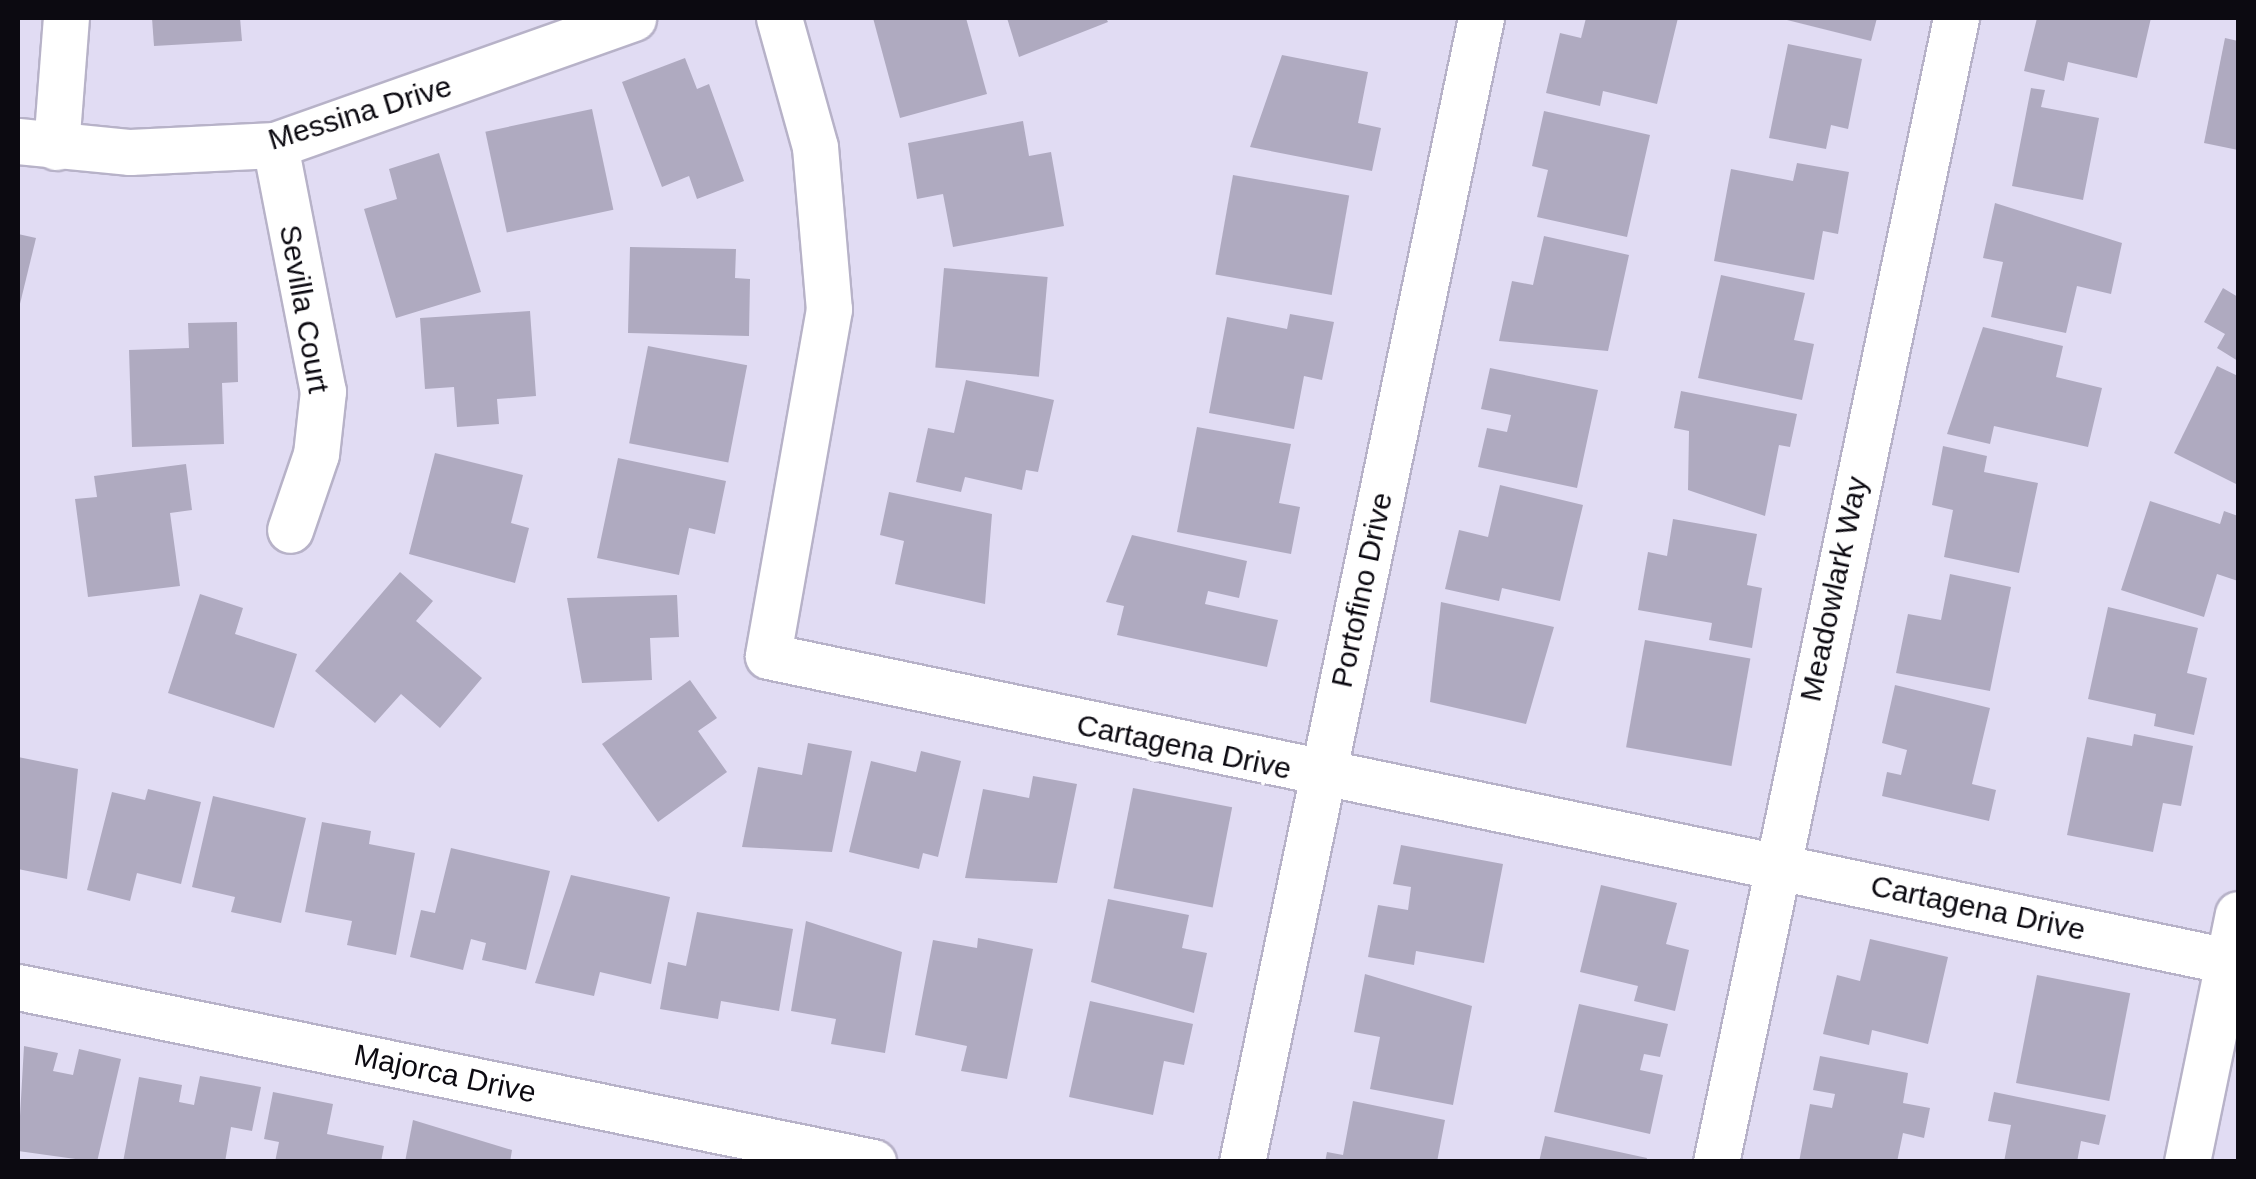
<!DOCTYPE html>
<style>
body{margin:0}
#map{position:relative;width:2256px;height:1179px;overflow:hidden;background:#e1dcf3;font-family:Helvetica,sans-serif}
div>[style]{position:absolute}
.building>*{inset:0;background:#afaac0;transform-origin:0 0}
.roads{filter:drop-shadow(2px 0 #b7b2c8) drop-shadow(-2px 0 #b7b2c8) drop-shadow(0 2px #b7b2c8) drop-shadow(0 -2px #b7b2c8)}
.minor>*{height:45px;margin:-22.5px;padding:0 22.5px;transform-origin:22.5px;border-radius:22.5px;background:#fff}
span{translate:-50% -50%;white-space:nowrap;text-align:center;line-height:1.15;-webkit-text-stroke:10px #fff;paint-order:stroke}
.street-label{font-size:30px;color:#0c0a11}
.frame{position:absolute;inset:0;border:20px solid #0c0a11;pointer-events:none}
</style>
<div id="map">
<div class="building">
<i style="clip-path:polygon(152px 18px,240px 18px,242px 41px,154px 46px)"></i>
<i style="clip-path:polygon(873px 18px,966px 18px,987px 94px,900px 118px)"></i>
<i style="clip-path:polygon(1007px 18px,1106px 18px,1108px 22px,1019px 57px)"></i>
<i style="clip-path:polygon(1586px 18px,1678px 18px,1657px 104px,1603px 91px,1600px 106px,1546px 93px,1560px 33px,1581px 38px)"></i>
<i style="clip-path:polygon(1779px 18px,1877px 18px,1871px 41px)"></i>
<i style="clip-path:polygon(2037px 18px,2151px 18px,2137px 78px,2068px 62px,2064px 81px,2024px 71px)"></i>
<i style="clip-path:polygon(2225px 38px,2238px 41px,2238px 150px,2204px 143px)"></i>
<i style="clip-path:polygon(1788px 44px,1862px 59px,1848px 129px,1831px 125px,1826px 149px,1769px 138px)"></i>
<i style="clip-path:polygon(1282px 55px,1368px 72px,1358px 123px,1381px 128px,1372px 171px,1250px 147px)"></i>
<i style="clip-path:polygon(685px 58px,697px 89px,709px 84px,744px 181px,697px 199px,689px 176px,662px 187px,622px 82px)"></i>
<i style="clip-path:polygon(2031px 88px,2045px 90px,2041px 107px,2099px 118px,2083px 200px,2012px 186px)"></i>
<i style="left:592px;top:109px;width:103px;height:109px;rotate:78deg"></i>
<i style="clip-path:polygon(1544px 111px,1650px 135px,1627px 237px,1537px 217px,1548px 170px,1532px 166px)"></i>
<i style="clip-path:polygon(1023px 121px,1029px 156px,1051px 152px,1064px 226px,953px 247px,943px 194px,917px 199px,908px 143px)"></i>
<i style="clip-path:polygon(439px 153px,481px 292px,396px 318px,364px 209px,397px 199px,389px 169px)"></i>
<i style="clip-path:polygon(1797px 163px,1849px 172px,1838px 234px,1823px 231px,1814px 280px,1714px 261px,1731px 169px,1793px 181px)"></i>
<i style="left:1233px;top:175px;width:118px;height:101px;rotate:10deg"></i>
<i style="clip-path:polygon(1995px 203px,2122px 243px,2111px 294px,2077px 286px,2066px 333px,1991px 317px,2003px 262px,1983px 258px)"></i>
<i style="clip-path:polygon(18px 234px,36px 238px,19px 308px,18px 308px)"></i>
<i style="clip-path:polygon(1544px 236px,1629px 255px,1608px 351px,1499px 341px,1512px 281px,1533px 285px)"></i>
<i style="clip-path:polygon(630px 247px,736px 249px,735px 278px,750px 279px,749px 336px,628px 333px)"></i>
<i style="left:944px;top:268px;width:104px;height:100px;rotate:5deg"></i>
<i style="clip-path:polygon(1721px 275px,1805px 293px,1794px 340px,1814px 344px,1802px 400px,1698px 378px)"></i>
<i style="clip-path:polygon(2223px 288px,2238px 297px,2238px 361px,2217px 348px,2225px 334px,2204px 322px)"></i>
<i style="clip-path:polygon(530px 311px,536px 396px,497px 399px,499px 424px,457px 427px,454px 387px,425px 389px,420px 318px)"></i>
<i style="clip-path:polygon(1290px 314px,1334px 322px,1322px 380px,1304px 376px,1294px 429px,1209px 413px,1227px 317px,1287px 329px)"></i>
<i style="clip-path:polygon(237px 322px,238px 382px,222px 383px,224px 444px,132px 447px,129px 350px,189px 348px,188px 323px)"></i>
<i style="clip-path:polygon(1983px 327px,2063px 346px,2056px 377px,2102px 388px,2088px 447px,1994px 426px,1990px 444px,1947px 434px)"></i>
<i style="left:648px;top:346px;width:101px;height:99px;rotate:11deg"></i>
<i style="clip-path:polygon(2217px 366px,2238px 376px,2238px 485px,2174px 453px)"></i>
<i style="clip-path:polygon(1490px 368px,1598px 390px,1577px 488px,1478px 467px,1487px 428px,1507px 432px,1511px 415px,1481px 409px)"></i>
<i style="clip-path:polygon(966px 380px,1054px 400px,1038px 472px,1026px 470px,1022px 490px,965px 477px,961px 492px,916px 482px,928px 428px,954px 433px)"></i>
<i style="clip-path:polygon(1681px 391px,1797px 414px,1790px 447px,1779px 445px,1765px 516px,1688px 490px,1689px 431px,1674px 428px)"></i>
<i style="clip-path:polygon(1197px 427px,1291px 444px,1279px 503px,1300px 507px,1291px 554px,1177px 532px)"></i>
<i style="clip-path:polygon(1943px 446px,1987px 456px,1984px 472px,2038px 483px,2019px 573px,1944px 557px,1953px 510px,1932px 505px)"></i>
<i style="clip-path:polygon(435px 453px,523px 475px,511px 523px,529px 528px,515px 583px,409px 554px)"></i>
<i style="clip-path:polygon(618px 458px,726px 481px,715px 534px,689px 528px,679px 575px,597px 558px)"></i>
<i style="clip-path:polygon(186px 464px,192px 510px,170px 513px,180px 586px,88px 597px,75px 499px,97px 497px,94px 476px)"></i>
<i style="clip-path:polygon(1500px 485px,1583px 505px,1560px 601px,1502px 588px,1499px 601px,1445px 589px,1459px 530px,1488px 537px)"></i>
<i style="clip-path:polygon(889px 492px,992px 514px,985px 604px,895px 584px,904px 541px,880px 535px)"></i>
<i style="clip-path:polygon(2150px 501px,2220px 524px,2224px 511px,2238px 516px,2238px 581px,2217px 574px,2204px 617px,2121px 590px)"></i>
<i style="clip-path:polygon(1673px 519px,1757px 534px,1747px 585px,1762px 588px,1752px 648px,1709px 640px,1712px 623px,1638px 610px,1648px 552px,1667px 556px)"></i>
<i style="clip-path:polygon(1132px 535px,1247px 561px,1239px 598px,1208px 591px,1205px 604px,1278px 620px,1267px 667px,1117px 635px,1124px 606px,1106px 602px)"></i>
<i style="clip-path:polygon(400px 572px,433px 601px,416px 621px,482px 678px,440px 728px,401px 694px,375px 723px,315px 671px)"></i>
<i style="clip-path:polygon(1950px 574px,2011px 587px,1990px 691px,1896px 673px,1908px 614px,1941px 620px)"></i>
<i style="clip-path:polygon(200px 594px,243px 608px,235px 634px,297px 654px,274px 728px,168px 693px)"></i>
<i style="clip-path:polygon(677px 595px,679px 637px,650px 638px,652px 680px,582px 683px,567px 598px)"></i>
<i style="clip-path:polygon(1441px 602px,1554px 627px,1526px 724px,1430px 702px)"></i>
<i style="clip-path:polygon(2108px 607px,2198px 628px,2187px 673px,2207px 678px,2194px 735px,2154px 726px,2156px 714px,2088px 699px)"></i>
<i style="left:1645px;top:640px;width:107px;height:109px;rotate:10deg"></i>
<i style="clip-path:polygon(690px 680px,717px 718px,698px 731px,727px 772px,658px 822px,602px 744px)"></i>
<i style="clip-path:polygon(1895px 685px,1990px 708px,1972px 784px,1996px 790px,1989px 821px,1882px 796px,1887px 772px,1901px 775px,1907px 750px,1882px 743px)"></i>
<i style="clip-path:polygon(2134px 734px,2193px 746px,2181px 806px,2163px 803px,2153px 852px,2067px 835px,2087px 737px,2132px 746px)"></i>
<i style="clip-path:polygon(808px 743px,852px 751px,832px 852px,742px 847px,758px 767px,802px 775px)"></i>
<i style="clip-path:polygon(921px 751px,961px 761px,938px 857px,923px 853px,919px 869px,849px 852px,871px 761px,916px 772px)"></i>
<i style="clip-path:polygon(18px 757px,78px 769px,67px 879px,18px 869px)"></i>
<i style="clip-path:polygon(1033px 776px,1077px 784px,1057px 883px,965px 878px,983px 789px,1029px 798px)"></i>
<i style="left:1133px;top:788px;width:101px;height:102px;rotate:11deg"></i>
<i style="clip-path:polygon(148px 789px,201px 802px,181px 884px,137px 873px,130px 901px,87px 890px,112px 792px,145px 800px)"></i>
<i style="clip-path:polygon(213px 796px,306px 818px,281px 923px,231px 912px,235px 897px,192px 887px)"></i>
<i style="clip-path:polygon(322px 822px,371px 831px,369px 844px,415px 853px,396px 955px,347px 945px,352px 921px,305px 912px)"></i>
<i style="clip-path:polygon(1401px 845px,1503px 864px,1484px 963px,1416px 951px,1414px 965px,1368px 957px,1378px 905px,1408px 910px,1411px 887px,1393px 884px)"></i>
<i style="clip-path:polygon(451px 848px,550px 871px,526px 970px,482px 960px,486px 943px,471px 939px,463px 970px,410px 957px,421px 910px,435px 913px)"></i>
<i style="clip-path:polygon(571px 875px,670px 897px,651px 984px,600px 972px,594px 996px,535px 983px)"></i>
<i style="clip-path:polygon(1601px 885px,1677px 903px,1666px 944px,1689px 950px,1675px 1011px,1634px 1001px,1638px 986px,1580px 972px)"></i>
<i style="clip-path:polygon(1108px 899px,1189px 915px,1182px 948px,1207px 953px,1194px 1013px,1091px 982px)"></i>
<i style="clip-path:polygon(697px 912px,793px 929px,779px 1011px,721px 1001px,718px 1019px,660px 1009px,668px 962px,686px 966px)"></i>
<i style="clip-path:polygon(806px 921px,902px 952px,885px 1053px,831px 1044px,836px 1019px,791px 1011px)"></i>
<i style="clip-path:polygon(978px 938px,1033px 949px,1007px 1079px,961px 1071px,967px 1046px,915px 1035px,933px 940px,977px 948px)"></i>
<i style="clip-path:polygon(1870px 939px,1948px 957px,1928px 1044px,1872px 1030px,1869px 1045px,1823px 1034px,1837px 975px,1860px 981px)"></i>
<i style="clip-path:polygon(1365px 974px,1472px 1006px,1453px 1105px,1370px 1089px,1380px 1037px,1354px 1032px)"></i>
<i style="left:2037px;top:975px;width:95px;height:110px;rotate:11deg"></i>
<i style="clip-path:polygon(1090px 1001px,1193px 1024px,1184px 1065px,1164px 1061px,1153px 1115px,1069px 1097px)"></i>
<i style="clip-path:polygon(1579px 1004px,1668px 1024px,1660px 1057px,1644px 1054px,1640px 1070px,1663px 1075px,1650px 1134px,1554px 1112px)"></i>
<i style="clip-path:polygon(24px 1046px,58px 1053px,53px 1071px,73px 1075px,79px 1049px,121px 1059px,97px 1162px,18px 1151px)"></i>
<i style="clip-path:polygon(1820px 1056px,1908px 1073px,1903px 1103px,1930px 1108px,1924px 1138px,1903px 1133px,1897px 1162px,1799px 1162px,1810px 1104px,1832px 1108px,1835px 1094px,1813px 1090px)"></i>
<i style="clip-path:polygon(200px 1076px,261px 1087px,252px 1131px,231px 1127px,225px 1162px,123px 1162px,139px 1077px,182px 1085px,179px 1102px,194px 1105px)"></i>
<i style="clip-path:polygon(273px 1092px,333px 1104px,327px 1134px,384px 1146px,381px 1162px,275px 1162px,279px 1142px,264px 1139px)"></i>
<i style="clip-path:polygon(1994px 1092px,2106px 1115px,2099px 1145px,2081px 1141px,2077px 1162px,2004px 1162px,2011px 1125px,1988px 1121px)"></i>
<i style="clip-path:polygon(1353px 1101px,1445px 1120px,1437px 1162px,1325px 1162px,1327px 1152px,1343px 1155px)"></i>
<i style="clip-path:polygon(413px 1120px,512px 1150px,510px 1162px,405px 1162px)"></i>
<i style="clip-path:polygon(1545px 1136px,1647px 1158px,1646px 1162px,1539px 1162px)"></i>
</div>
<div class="roads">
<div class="minor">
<i style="left:779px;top:18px;width:134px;rotate:74.4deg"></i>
<i style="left:815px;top:147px;width:163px;rotate:85.1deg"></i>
<i style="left:829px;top:309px;width:352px;rotate:100deg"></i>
<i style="left:768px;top:656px;width:1502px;rotate:11.8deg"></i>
<i style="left:18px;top:141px;width:113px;rotate:5.6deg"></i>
<i style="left:130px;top:152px;width:145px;rotate:-2.8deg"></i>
<i style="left:275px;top:145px;width:380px;rotate:-19.5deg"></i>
<i style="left:275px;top:145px;width:251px;rotate:79deg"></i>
<i style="left:323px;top:391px;width:63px;rotate:96.3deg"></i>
<i style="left:316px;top:454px;width:80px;rotate:108.9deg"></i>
<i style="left:56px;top:147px;width:129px;rotate:-85.6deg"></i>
<i style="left:18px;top:987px;width:873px;rotate:11.57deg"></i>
<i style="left:1242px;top:1162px;width:1169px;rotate:-78.2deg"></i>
<i style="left:1716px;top:1162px;width:1169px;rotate:-78.15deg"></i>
<i style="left:2187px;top:1162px;width:253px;rotate:-78.4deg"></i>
</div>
</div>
<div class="street-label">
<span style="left:360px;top:113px;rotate:-17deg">Messina Drive</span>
<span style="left:304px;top:309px;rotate:80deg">Sevilla Court</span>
<span style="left:1834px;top:589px;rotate:-78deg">Meadowlark Way</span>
<span style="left:1362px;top:590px;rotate:-78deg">Portofino Drive</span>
<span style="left:1184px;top:747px;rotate:12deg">Cartagena Drive</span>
<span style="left:1978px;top:908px;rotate:12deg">Cartagena Drive</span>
<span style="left:445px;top:1074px;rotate:12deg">Majorca Drive</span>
</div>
<div class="frame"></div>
</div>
